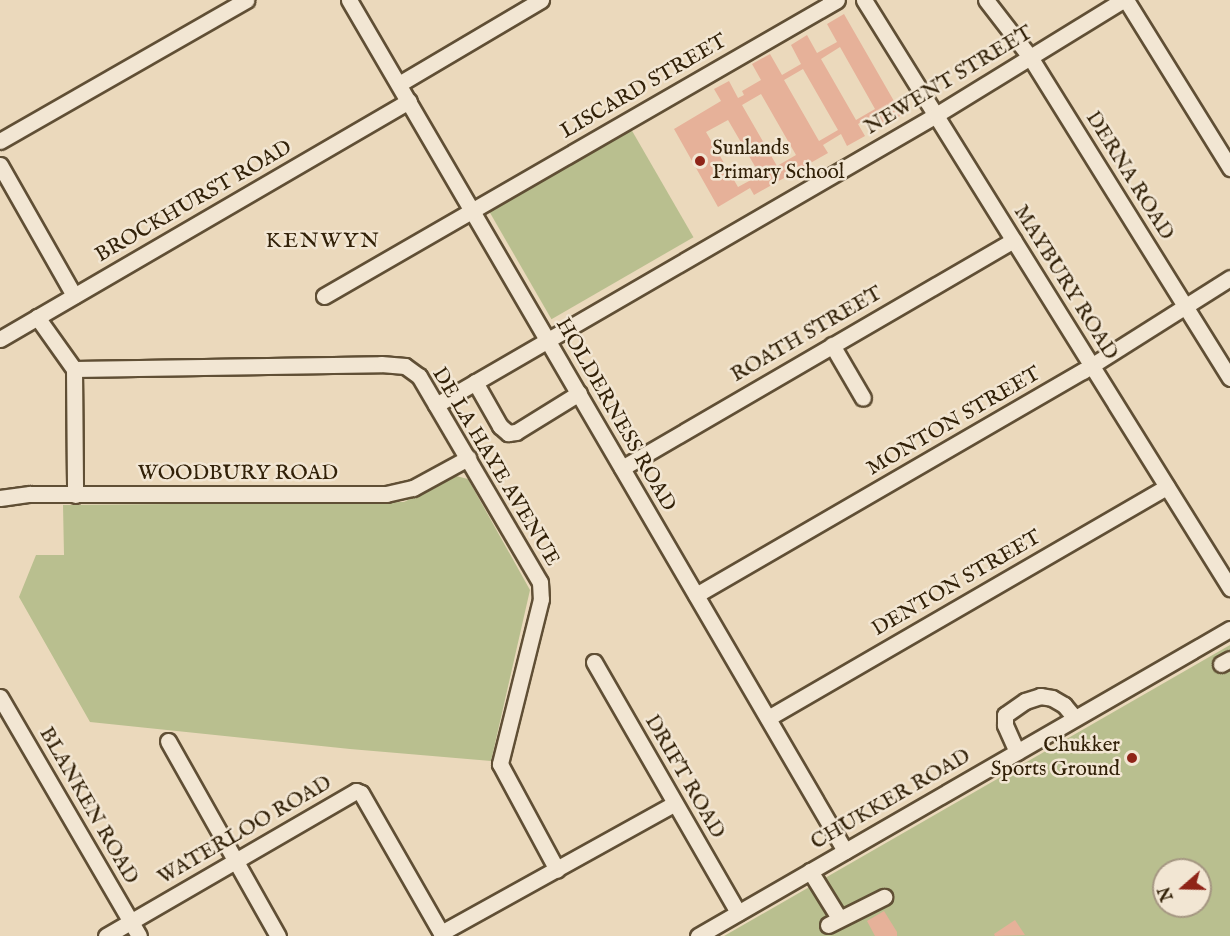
<!DOCTYPE html>
<style>
body{margin:0}
#map{position:relative;width:1230px;height:936px;overflow:hidden;background:#ebd9bc;font-family:"IM FELL English",serif}
div>[style]{position:absolute}
.green>*{inset:0;background:#b9bf8f;transform-origin:0 0}
.building>*{inset:0;background:#e6b199}
.roads{filter:drop-shadow(2px 0 #604f35) drop-shadow(-2px 0 #604f35) drop-shadow(0 2px #604f35) drop-shadow(0 -2px #604f35)}
.minor>*{height:15px;margin:-7.5px;padding:0 7.5px;transform-origin:7.5px;border-radius:7.5px;background:#f2e6d3}
.dots>*{width:16px;height:16px;translate:-50% -50%;box-sizing:border-box;border:3px solid #f2e6d3;border-radius:50%}
span{translate:-50% -50%;white-space:nowrap;text-align:center;line-height:1.15;-webkit-text-stroke:5px #f2e6d3;paint-order:stroke}
.street-label{font-size:21px;color:#322108}
.poi-label{font-size:21px;color:#322108}
.left{translate:0 -50%;text-align:left}
.right{translate:-100% -50%;text-align:right}
.neighbourhood-label{font-size:22px;color:#322108;letter-spacing:1.5px}
.north{position:absolute;left:1152px;top:858px;width:60px;height:60px;box-sizing:border-box;background:#f2e6d3;border:2px solid #a59782;border-radius:50%;rotate:250deg;font-size:16px;font-weight:700;line-height:24px;text-align:center;color:#322108}
.north::after{content:'';display:block;margin:auto;width:21px;height:27px;background:#8f2418;clip-path:polygon(50% 0,100% 100%,50% 72%,0 100%)}
</style>
<div id="map">
<div class="green">
<i style="left:631px;top:129px;width:125px;height:164px;rotate:60deg"></i>
<i style="clip-path:polygon(456px 476px,468px 479px,530px 590px,491px 761px,350px 749px,90px 722px,19px 597px,36px 555px,64px 555px,63px 505px,404px 502px)"></i>
<i style="clip-path:polygon(evenodd,1230px 645px,1230px 936px,724px 936px,1230px 645px,1164px 870px,1200px 870px,1200px 906px,1164px 906px,1164px 870px)"></i>
</div>
<div class="building">
<i style="clip-path:polygon(evenodd,844px 14px,902px 115px,884px 125px,877px 113px,858px 124px,865px 136px,847px 146px,841px 134px,823px 145px,828px 153px,754px 195px,750px 188px,718px 207px,674px 129px,721px 101px,714px 89px,729px 81px,738px 98px,744px 95px,742px 91px,761px 80px,752px 64px,770px 54px,782px 75px,801px 64px,791px 45px,807px 35px,817px 53px,837px 42px,827px 24px,844px 14px,840px 47px,875px 109px,856px 120px,821px 59px,840px 47px,844px 14px,803px 69px,838px 130px,819px 141px,784px 80px,803px 69px,844px 14px,761px 94px,796px 155px,777px 166px,742px 105px,761px 94px,844px 14px,728px 120px,760px 175px,738px 187px,706px 132px,728px 120px)"></i>
<i style="clip-path:polygon(884px 911px,897px 932px,897px 936px,875px 936px,867px 921px)"></i>
<i style="clip-path:polygon(1015px 920px,1025px 935px,995px 936px,994px 934px)"></i>
</div>
<div class="roads">
<div class="minor">
<i style="left:349px;top:0;width:985px;rotate:59.76deg"></i>
<i style="left:864px;top:0;width:693px;rotate:58.1deg"></i>
<i style="left:986px;top:0;width:72px;rotate:52.3deg"></i>
<i style="left:1030px;top:57px;width:378px;rotate:58.1deg"></i>
<i style="left:1126px;top:0;width:198px;rotate:58.2deg"></i>
<i style="left:399px;top:84px;width:165px;rotate:-30.6deg"></i>
<i style="left:0;top:141px;width:284px;rotate:-29.8deg"></i>
<i style="left:0;top:165px;width:150px;rotate:60.4deg"></i>
<i style="left:324px;top:296px;width:592px;rotate:-29.98deg"></i>
<i style="left:37px;top:317px;width:64px;rotate:54.6deg"></i>
<i style="left:74px;top:369px;width:126px;rotate:89.5deg"></i>
<i style="left:0;top:339px;width:473px;rotate:-30.2deg"></i>
<i style="left:832px;top:345px;width:61px;rotate:59.7deg"></i>
<i style="left:74px;top:369px;width:307px;rotate:-0.9deg"></i>
<i style="left:381px;top:364px;width:24px;rotate:5deg"></i>
<i style="left:405px;top:366px;width:17px;rotate:36deg"></i>
<i style="left:419px;top:376px;width:239px;rotate:59.6deg"></i>
<i style="left:540px;top:582px;width:17px;rotate:87deg"></i>
<i style="left:541px;top:599px;width:170px;rotate:104deg"></i>
<i style="left:500px;top:764px;width:120px;rotate:61.7deg"></i>
<i style="left:475px;top:382px;width:51px;rotate:60.4deg"></i>
<i style="left:500px;top:426px;width:11px;rotate:41deg"></i>
<i style="left:508px;top:433px;width:8px;rotate:-7deg"></i>
<i style="left:516px;top:432px;width:74px;rotate:-31.8deg"></i>
<i style="left:436px;top:405px;width:578px;rotate:-30.11deg"></i>
<i style="left:936px;top:115px;width:220px;rotate:-31.6deg"></i>
<i style="left:622px;top:468px;width:453px;rotate:-30.2deg"></i>
<i style="left:0;top:498px;width:30px;rotate:-8deg"></i>
<i style="left:30px;top:494px;width:356px"></i>
<i style="left:386px;top:494px;width:28px;rotate:-13deg"></i>
<i style="left:413px;top:488px;width:63px;rotate:-28.6deg"></i>
<i style="left:696px;top:595px;width:447px;rotate:-30.1deg"></i>
<i style="left:1083px;top:371px;width:174px;rotate:-32.3deg"></i>
<i style="left:594px;top:662px;width:289px;rotate:60.1deg"></i>
<i style="left:1221px;top:664px;width:10px;rotate:-29deg"></i>
<i style="left:0;top:697px;width:276px;rotate:59.8deg"></i>
<i style="left:768px;top:718px;width:461px;rotate:-30.1deg"></i>
<i style="left:168px;top:741px;width:224px;rotate:60.6deg"></i>
<i style="left:1017px;top:752px;width:30px;rotate:-114deg"></i>
<i style="left:1005px;top:725px;width:10px;rotate:-90deg"></i>
<i style="left:1005px;top:715px;width:24px;rotate:-35deg"></i>
<i style="left:1025px;top:701px;width:16px;rotate:-18deg"></i>
<i style="left:1040px;top:696px;width:12px;rotate:9deg"></i>
<i style="left:1052px;top:698px;width:14px;rotate:30deg"></i>
<i style="left:1064px;top:705px;width:17px;rotate:50deg"></i>
<i style="left:810px;top:871px;width:55px;rotate:58.3deg"></i>
<i style="left:828px;top:925px;width:63px;rotate:-26.6deg"></i>
<i style="left:441px;top:933px;width:266px;rotate:-29deg"></i>
<i style="left:106px;top:936px;width:289px;rotate:-30.1deg"></i>
<i style="left:356px;top:791px;width:5px;rotate:22deg"></i>
<i style="left:361px;top:793px;width:165px;rotate:60.2deg"></i>
<i style="left:698px;top:936px;width:614px;rotate:-29.99deg"></i>
</div>
</div>
<div class="dots">
<i style="left:700px;top:161px;background:#8f2418"></i>
<i style="left:1132px;top:758px;background:#8f2418"></i>
</div>
<div class="street-label">
<span style="left:949px;top:81px;rotate:-31deg">NEWENT STREET</span>
<span style="left:644px;top:87px;rotate:-30deg">LISCARD STREET</span>
<span style="left:1129px;top:176px;rotate:58deg">DERNA ROAD</span>
<span style="left:194px;top:202px;rotate:-30deg">BROCKHURST ROAD</span>
<span style="left:1065px;top:283px;rotate:58deg">MAYBURY ROAD</span>
<span style="left:807px;top:335px;rotate:-30deg">ROATH STREET</span>
<span style="left:615px;top:415px;rotate:60deg">HOLDERNESS ROAD</span>
<span style="left:954px;top:422px;rotate:-30deg">MONTON STREET</span>
<span style="left:495px;top:467px;rotate:59deg">DE LA HAYE AVENUE</span>
<span style="left:238px;top:474px">WOODBURY ROAD</span>
<span style="left:957px;top:584px;rotate:-30deg">DENTON STREET</span>
<span style="left:684px;top:777px;rotate:60deg">DRIFT ROAD</span>
<span style="left:891px;top:800px;rotate:-30deg">CHUKKER ROAD</span>
<span style="left:88px;top:806px;rotate:60deg">BLANKEN ROAD</span>
<span style="left:245px;top:831px;rotate:-30deg">WATERLOO ROAD</span>
</div>
<div class="poi-label">
<span class="left" style="left:712px;top:161px">Sunlands<br>Primary School</span>
<span class="right" style="left:1120px;top:758px">Chukker<br>Sports Ground</span>
</div>
<div class="neighbourhood-label">
<span style="left:323px;top:242px">KENWYN</span>
</div>
<div class="north">N</div>
</div>
